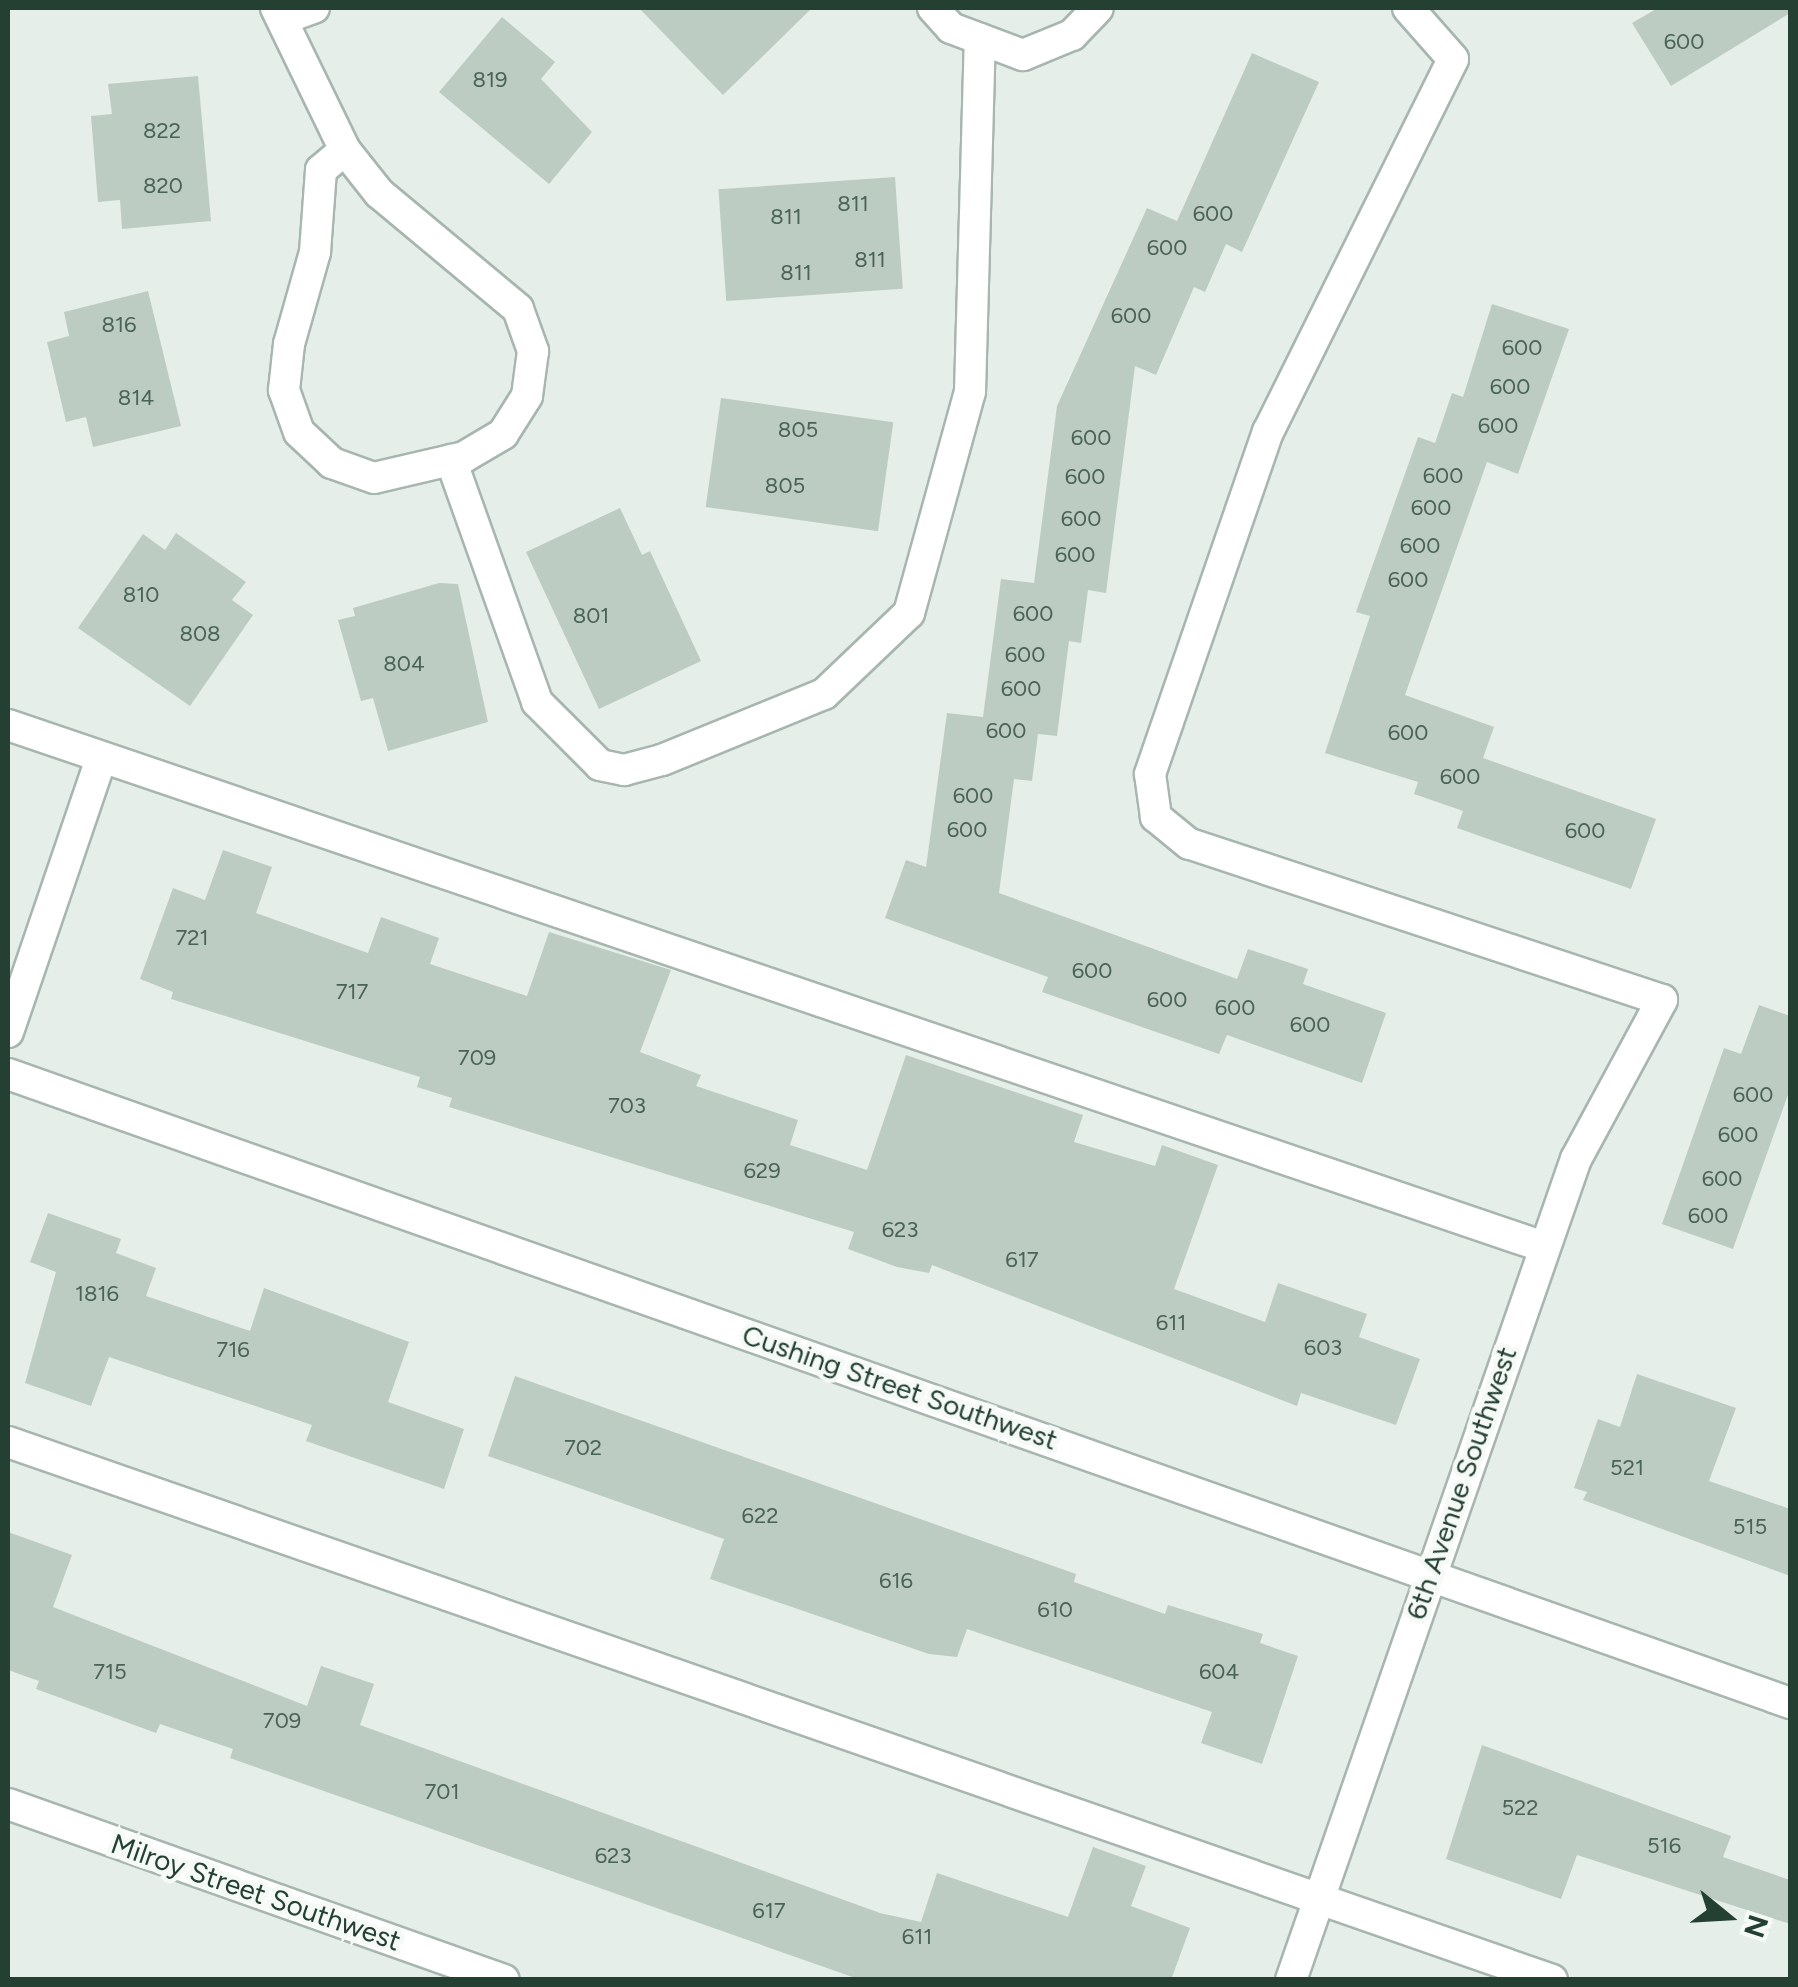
<!DOCTYPE html>
<style>
body{margin:0}
#map{position:relative;width:1798px;height:1987px;overflow:hidden;background:#e5eee8;font-family:Figtree,sans-serif}
div>[style]{position:absolute}
.building>*{inset:0;background:#bdccc3;transform-origin:0 0}
.roads{filter:drop-shadow(2px 0 #a7b6ae) drop-shadow(-2px 0 #a7b6ae) drop-shadow(0 2px #a7b6ae) drop-shadow(0 -2px #a7b6ae)}
.minor>*{height:30px;margin:-15px;padding:0 15px;transform-origin:15px;border-radius:15px;background:#fff}
span{translate:-50% -50%;white-space:nowrap;text-align:center;line-height:1.15;-webkit-text-stroke:9px #f6faf7;paint-order:stroke}
.number-label{font-size:22px;color:#4a6357}
.number-label span{-webkit-text-stroke-width:0}
.street-label{font-size:28px;color:#244033}
.frame{position:absolute;inset:0;border:10px solid #244033;pointer-events:none}
.north{position:absolute;left:1678px;top:1867px;width:100px;height:100px;-webkit-text-stroke:8px #f6faf7;paint-order:stroke;rotate:108deg;font-size:28px;font-weight:700;line-height:40px;text-align:center;color:#244033}
.north::after{content:'';display:block;margin:auto;width:35px;height:45px;background:#244033;clip-path:polygon(50% 0,100% 100%,50% 72%,0 100%)}
</style>
<div id="map">
<div class="building">
<i style="clip-path:polygon(639px 8px,812px 8px,723px 95px)"></i>
<i style="clip-path:polygon(1658px 8px,1790px 8px,1790px 13px,1671px 86px,1632px 23px)"></i>
<i style="clip-path:polygon(502px 17px,555px 62px,541px 79px,592px 132px,549px 184px,439px 92px)"></i>
<i style="clip-path:polygon(1252px 53px,1319px 82px,1242px 252px,1226px 244px,1205px 292px,1194px 287px,1156px 375px,1135px 366px,1106px 593px,1088px 590px,1081px 643px,1069px 641px,1057px 736px,1038px 734px,1032px 781px,1014px 779px,999px 893px,1237px 979px,1248px 949px,1308px 969px,1303px 984px,1386px 1013px,1362px 1083px,1227px 1035px,1219px 1054px,1042px 992px,1048px 977px,885px 918px,906px 860px,926px 867px,947px 713px,983px 717px,1001px 579px,1034px 583px,1057px 406px,1147px 208px,1177px 221px)"></i>
<i style="clip-path:polygon(198px 76px,211px 221px,122px 229px,120px 200px,98px 202px,91px 116px,112px 114px,108px 84px)"></i>
<i style="left:895px;top:177px;width:112px;height:177px;rotate:86deg"></i>
<i style="clip-path:polygon(148px 291px,181px 426px,93px 447px,86px 417px,66px 422px,47px 342px,69px 336px,64px 312px)"></i>
<i style="clip-path:polygon(1492px 304px,1569px 329px,1518px 474px,1487px 462px,1405px 695px,1494px 727px,1483px 758px,1656px 819px,1631px 889px,1457px 828px,1463px 811px,1414px 794px,1418px 782px,1325px 753px,1370px 616px,1356px 612px,1418px 437px,1435px 443px,1452px 393px,1463px 397px)"></i>
<i style="left:721px;top:398px;width:174px;height:110px;rotate:8deg"></i>
<i style="clip-path:polygon(620px 508px,642px 555px,650px 551px,701px 661px,599px 709px,526px 552px)"></i>
<i style="clip-path:polygon(176px 533px,246px 582px,232px 600px,253px 615px,190px 706px,78px 628px,143px 534px,165px 550px)"></i>
<i style="clip-path:polygon(439px 583px,458px 584px,488px 722px,388px 751px,373px 698px,361px 701px,338px 620px,355px 616px,353px 608px)"></i>
<i style="clip-path:polygon(223px 850px,272px 867px,256px 913px,368px 953px,381px 917px,439px 938px,430px 964px,527px 996px,549px 932px,671px 970px,640px 1052px,701px 1075px,696px 1086px,798px 1120px,790px 1145px,867px 1170px,906px 1055px,1083px 1115px,1074px 1142px,1155px 1166px,1162px 1145px,1218px 1165px,1174px 1289px,1265px 1322px,1278px 1283px,1367px 1314px,1359px 1337px,1420px 1359px,1396px 1425px,1301px 1393px,1297px 1406px,932px 1265px,929px 1273px,897px 1267px,848px 1249px,854px 1232px,449px 1107px,452px 1098px,417px 1087px,420px 1077px,171px 999px,173px 992px,140px 979px,173px 888px,205px 900px)"></i>
<i style="clip-path:polygon(1759px 1005px,1790px 1016px,1790px 1089px,1733px 1249px,1662px 1224px,1724px 1048px,1741px 1054px)"></i>
<i style="clip-path:polygon(48px 1213px,121px 1239px,116px 1253px,156px 1268px,146px 1296px,250px 1331px,264px 1288px,409px 1342px,388px 1402px,464px 1429px,444px 1489px,306px 1441px,312px 1425px,109px 1357px,91px 1406px,25px 1383px,56px 1272px,30px 1262px)"></i>
<i style="clip-path:polygon(1637px 1374px,1736px 1408px,1709px 1481px,1790px 1509px,1790px 1576px,1583px 1500px,1587px 1492px,1574px 1488px,1598px 1419px,1620px 1427px)"></i>
<i style="clip-path:polygon(515px 1376px,1076px 1574px,1074px 1582px,1165px 1614px,1168px 1605px,1263px 1634px,1260px 1643px,1298px 1656px,1262px 1764px,1201px 1743px,1212px 1712px,967px 1629px,957px 1657px,929px 1654px,710px 1579px,724px 1539px,488px 1456px)"></i>
<i style="clip-path:polygon(8px 1532px,72px 1555px,53px 1607px,307px 1706px,321px 1666px,374px 1684px,360px 1725px,880px 1913px,921px 1922px,937px 1873px,1068px 1917px,1093px 1847px,1146px 1866px,1131px 1906px,1190px 1928px,1171px 1980px,861px 1980px,230px 1758px,233px 1749px,160px 1724px,156px 1733px,36px 1689px,39px 1681px,8px 1670px)"></i>
<i style="clip-path:polygon(1482px 1745px,1731px 1836px,1723px 1857px,1790px 1880px,1790px 1924px,1577px 1855px,1561px 1899px,1446px 1859px)"></i>
</div>
<div class="roads">
<div class="minor">
<i style="left:276px;top:8px;width:158px;rotate:64.1deg"></i>
<i style="left:933px;top:8px;width:27px;rotate:48deg"></i>
<i style="left:951px;top:28px;width:77px;rotate:20.6deg"></i>
<i style="left:1023px;top:55px;width:53px;rotate:-22.2deg"></i>
<i style="left:1072px;top:35px;width:37px;rotate:-46deg"></i>
<i style="left:283px;top:19px;width:33px;rotate:-20deg"></i>
<i style="left:345px;top:150px;width:55px;rotate:51.7deg"></i>
<i style="left:379px;top:193px;width:181px;rotate:39.8deg"></i>
<i style="left:518px;top:309px;width:45px;rotate:70.3deg"></i>
<i style="left:533px;top:351px;width:45px;rotate:97.6deg"></i>
<i style="left:527px;top:396px;width:45px;rotate:122.3deg"></i>
<i style="left:503px;top:434px;width:45px;rotate:149.5deg"></i>
<i style="left:464px;top:457px;width:92px;rotate:166.9deg"></i>
<i style="left:374px;top:478px;width:45px;rotate:-160.3deg"></i>
<i style="left:332px;top:463px;width:45px;rotate:-136.8deg"></i>
<i style="left:299px;top:432px;width:45px;rotate:-109.7deg"></i>
<i style="left:284px;top:390px;width:46px;rotate:-83.8deg"></i>
<i style="left:289px;top:344px;width:96px;rotate:-74.2deg"></i>
<i style="left:315px;top:252px;width:82px;rotate:-85.8deg"></i>
<i style="left:321px;top:170px;width:31px;rotate:-40deg"></i>
<i style="left:451px;top:460px;width:257px;rotate:70.4deg"></i>
<i style="left:537px;top:702px;width:89px;rotate:45deg"></i>
<i style="left:600px;top:765px;width:25px;rotate:12deg"></i>
<i style="left:624px;top:770px;width:39px;rotate:-15deg"></i>
<i style="left:662px;top:760px;width:175px;rotate:-22.2deg"></i>
<i style="left:824px;top:694px;width:117px;rotate:-43.6deg"></i>
<i style="left:909px;top:613px;width:229px;rotate:-74.6deg"></i>
<i style="left:970px;top:392px;width:353px;rotate:-88.4deg"></i>
<i style="left:8px;top:725px;width:1622px;rotate:18.77deg"></i>
<i style="left:8px;top:1032px;width:288px;rotate:-71.2deg"></i>
<i style="left:8px;top:1074px;width:1890px;rotate:19.44deg"></i>
<i style="left:8px;top:1442px;width:1635px;rotate:19.21deg"></i>
<i style="left:8px;top:1804px;width:526px;rotate:19.54deg"></i>
<i style="left:1291px;top:1980px;width:869px;rotate:-70.86deg"></i>
<i style="left:1576px;top:1159px;width:181px;rotate:-61.6deg"></i>
<i style="left:1662px;top:1000px;width:498px;rotate:-161.7deg"></i>
<i style="left:1189px;top:844px;width:43px;rotate:-140.7deg"></i>
<i style="left:1156px;top:817px;width:43px;rotate:-97.9deg"></i>
<i style="left:1150px;top:774px;width:362px;rotate:-71deg"></i>
<i style="left:1268px;top:432px;width:416px;rotate:-63.6deg"></i>
<i style="left:1453px;top:59px;width:68px;rotate:-131.4deg"></i>
</div>
</div>
<div class="number-label">
<span style="left:1684px;top:42px">600</span>
<span style="left:490px;top:80px">819</span>
<span style="left:162px;top:131px">822</span>
<span style="left:163px;top:186px">820</span>
<span style="left:853px;top:204px">811</span>
<span style="left:1213px;top:214px">600</span>
<span style="left:786px;top:217px">811</span>
<span style="left:1167px;top:248px">600</span>
<span style="left:870px;top:260px">811</span>
<span style="left:796px;top:273px">811</span>
<span style="left:1131px;top:316px">600</span>
<span style="left:119px;top:325px">816</span>
<span style="left:1522px;top:348px">600</span>
<span style="left:1510px;top:387px">600</span>
<span style="left:136px;top:398px">814</span>
<span style="left:1498px;top:426px">600</span>
<span style="left:798px;top:430px">805</span>
<span style="left:1091px;top:438px">600</span>
<span style="left:1443px;top:476px">600</span>
<span style="left:1085px;top:477px">600</span>
<span style="left:785px;top:486px">805</span>
<span style="left:1431px;top:508px">600</span>
<span style="left:1081px;top:519px">600</span>
<span style="left:1420px;top:546px">600</span>
<span style="left:1075px;top:555px">600</span>
<span style="left:1408px;top:580px">600</span>
<span style="left:141px;top:595px">810</span>
<span style="left:1033px;top:614px">600</span>
<span style="left:591px;top:616px">801</span>
<span style="left:200px;top:634px">808</span>
<span style="left:1025px;top:655px">600</span>
<span style="left:404px;top:664px">804</span>
<span style="left:1021px;top:689px">600</span>
<span style="left:1006px;top:731px">600</span>
<span style="left:1408px;top:733px">600</span>
<span style="left:1460px;top:777px">600</span>
<span style="left:973px;top:796px">600</span>
<span style="left:967px;top:830px">600</span>
<span style="left:1585px;top:831px">600</span>
<span style="left:192px;top:938px">721</span>
<span style="left:1092px;top:971px">600</span>
<span style="left:352px;top:992px">717</span>
<span style="left:1167px;top:1000px">600</span>
<span style="left:1235px;top:1008px">600</span>
<span style="left:1310px;top:1025px">600</span>
<span style="left:477px;top:1058px">709</span>
<span style="left:1753px;top:1095px">600</span>
<span style="left:627px;top:1106px">703</span>
<span style="left:1738px;top:1135px">600</span>
<span style="left:762px;top:1171px">629</span>
<span style="left:1722px;top:1179px">600</span>
<span style="left:1708px;top:1216px">600</span>
<span style="left:900px;top:1230px">623</span>
<span style="left:1022px;top:1260px">617</span>
<span style="left:97px;top:1294px">1816</span>
<span style="left:1171px;top:1323px">611</span>
<span style="left:1323px;top:1348px">603</span>
<span style="left:233px;top:1350px">716</span>
<span style="left:583px;top:1448px">702</span>
<span style="left:1627px;top:1468px">521</span>
<span style="left:760px;top:1516px">622</span>
<span style="left:1750px;top:1527px">515</span>
<span style="left:896px;top:1581px">616</span>
<span style="left:1055px;top:1610px">610</span>
<span style="left:110px;top:1672px">715</span>
<span style="left:1219px;top:1672px">604</span>
<span style="left:282px;top:1721px">709</span>
<span style="left:442px;top:1792px">701</span>
<span style="left:1520px;top:1808px">522</span>
<span style="left:1664px;top:1846px">516</span>
<span style="left:613px;top:1856px">623</span>
<span style="left:769px;top:1911px">617</span>
<span style="left:917px;top:1937px">611</span>
</div>
<div class="street-label">
<span style="left:900px;top:1387px;rotate:19deg">Cushing Street Southwest</span>
<span style="left:1461px;top:1483px;rotate:-71deg">6th Avenue Southwest</span>
<span style="left:256px;top:1892px;rotate:19deg">Milroy Street Southwest</span>
</div>
<div class="frame"></div>
<div class="north">N</div>
</div>
